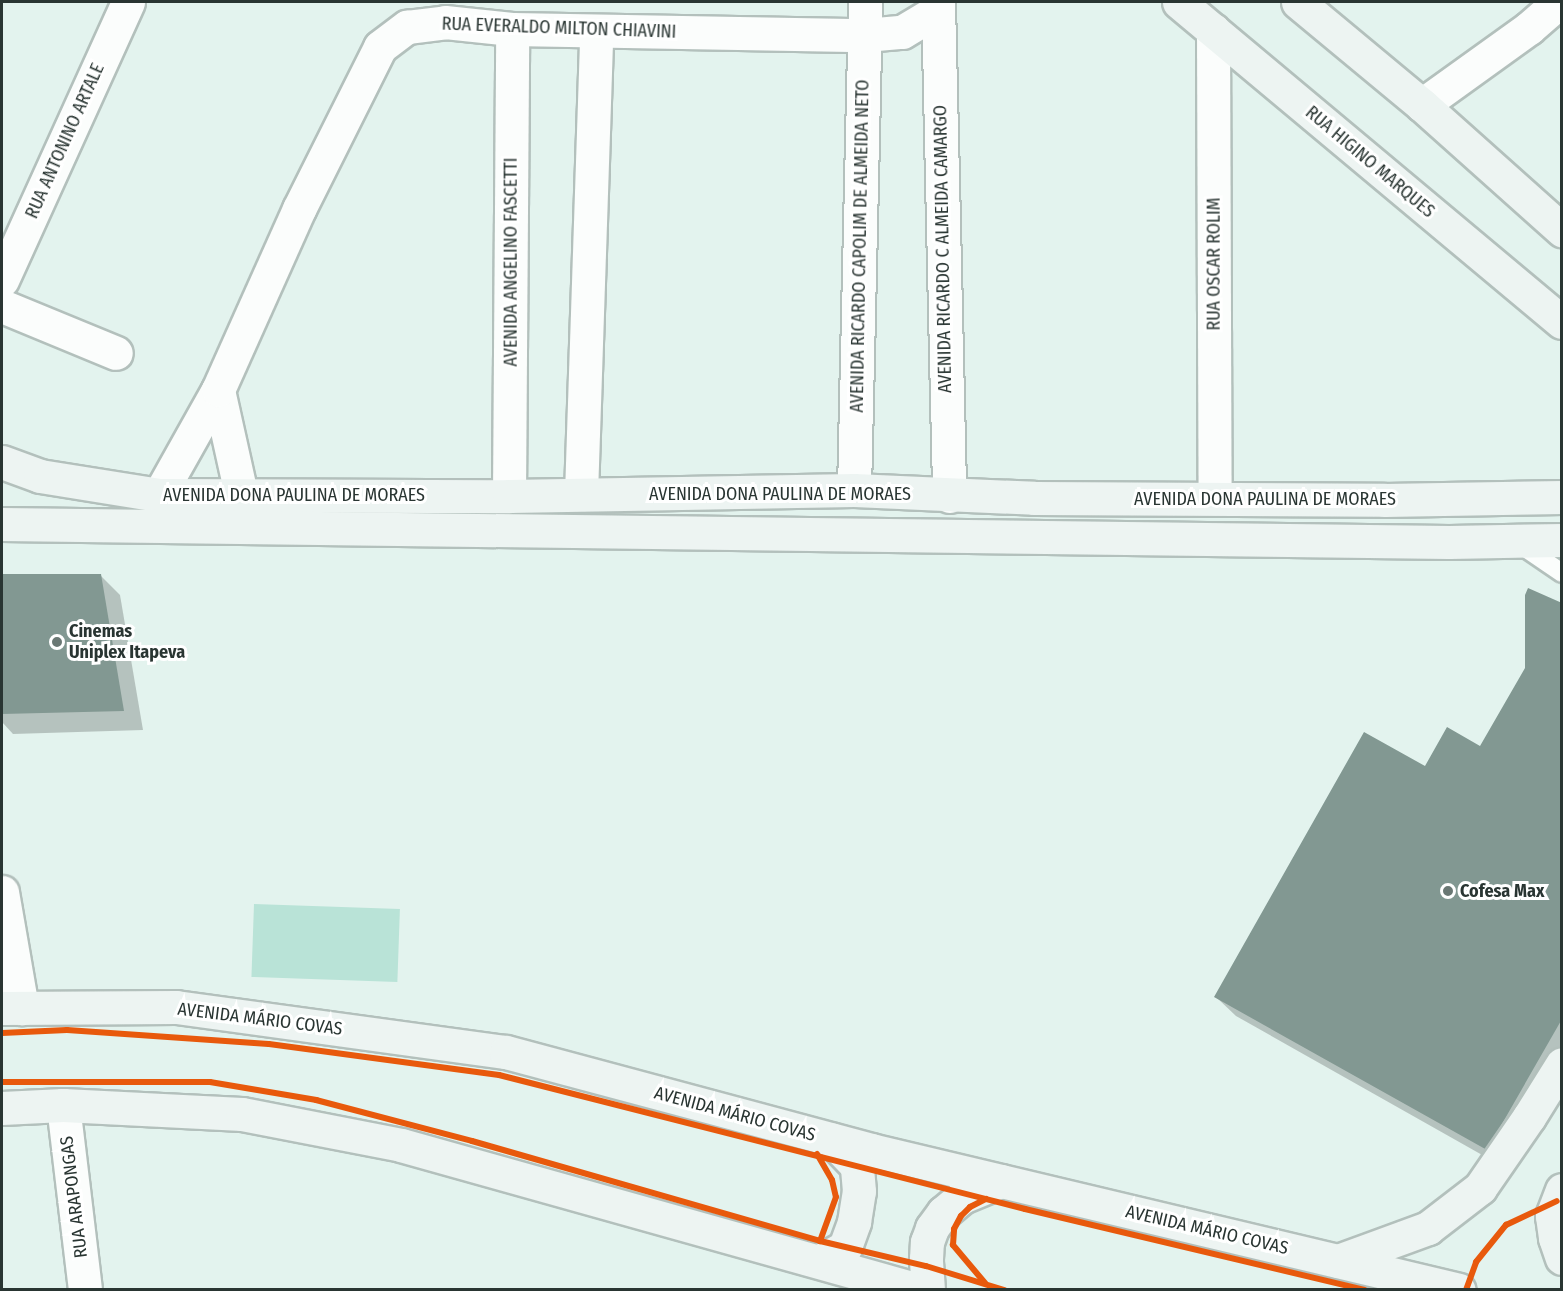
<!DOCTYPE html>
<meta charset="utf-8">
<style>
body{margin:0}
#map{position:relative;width:1563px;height:1291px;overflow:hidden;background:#e3f3ee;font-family:"Fira Sans Condensed",sans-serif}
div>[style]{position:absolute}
.green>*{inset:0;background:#b9e3d7;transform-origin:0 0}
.shadow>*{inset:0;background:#0003}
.building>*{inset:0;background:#829892}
.roads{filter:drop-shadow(2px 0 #b3c0bc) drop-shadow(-2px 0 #b3c0bc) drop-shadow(0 2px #b3c0bc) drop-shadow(0 -2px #b3c0bc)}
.service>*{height:18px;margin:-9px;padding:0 9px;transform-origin:9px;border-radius:9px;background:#fbfdfc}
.minor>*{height:33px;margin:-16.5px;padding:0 16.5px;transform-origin:16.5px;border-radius:16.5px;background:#fbfdfc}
.secondary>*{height:33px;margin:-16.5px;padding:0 16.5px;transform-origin:16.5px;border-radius:16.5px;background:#edf4f2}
.cycleway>*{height:6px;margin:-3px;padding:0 3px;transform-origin:3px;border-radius:3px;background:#e8590c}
.dots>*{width:16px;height:16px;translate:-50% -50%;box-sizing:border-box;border:3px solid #fff;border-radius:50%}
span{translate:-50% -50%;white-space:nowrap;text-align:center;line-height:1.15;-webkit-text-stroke:6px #fff;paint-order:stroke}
.street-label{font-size:18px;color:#293532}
.poi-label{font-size:18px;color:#293532;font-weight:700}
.left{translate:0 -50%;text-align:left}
.frame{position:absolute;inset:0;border:3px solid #293532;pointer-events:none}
</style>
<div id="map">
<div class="green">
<i style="left:254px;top:904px;width:146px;height:73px;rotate:2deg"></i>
</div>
<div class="shadow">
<i style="clip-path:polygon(2px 575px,100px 575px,120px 595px,143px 730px,13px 734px,2px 722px)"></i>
<i style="clip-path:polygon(1529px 590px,1562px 605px,1562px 1073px,1507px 1169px,1236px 1016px,1216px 997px,1426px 768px,1481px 748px,1527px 669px)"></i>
</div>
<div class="building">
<i style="clip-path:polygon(2px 574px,101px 574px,124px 711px,2px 714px)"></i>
<i style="clip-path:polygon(1528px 588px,1562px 603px,1562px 1019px,1487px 1150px,1214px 997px,1364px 732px,1425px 766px,1447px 727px,1480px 746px,1525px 668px,1525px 595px)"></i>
</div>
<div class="roads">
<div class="service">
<i style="left:1518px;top:543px;width:53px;rotate:34.3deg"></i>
</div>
<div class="minor">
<i style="left:938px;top:2px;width:494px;rotate:88.7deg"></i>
<i style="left:1213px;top:30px;width:468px;rotate:89.8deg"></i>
<i style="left:1422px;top:105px;width:132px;rotate:-35.7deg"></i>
<i style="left:1529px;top:28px;width:40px;rotate:-41deg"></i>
<i style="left:2px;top:280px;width:305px;rotate:-65.6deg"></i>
<i style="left:2px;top:306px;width:123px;rotate:22.4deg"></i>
<i style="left:218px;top:390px;width:107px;rotate:77.5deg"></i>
<i style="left:854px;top:490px;width:488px;rotate:-88.7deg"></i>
<i style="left:581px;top:494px;width:463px;rotate:-88.1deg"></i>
<i style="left:159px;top:495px;width:120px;rotate:-60.7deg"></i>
<i style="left:218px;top:390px;width:198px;rotate:-65.9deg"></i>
<i style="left:299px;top:209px;width:181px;rotate:-63.4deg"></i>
<i style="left:380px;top:47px;width:34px;rotate:-37deg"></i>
<i style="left:407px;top:27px;width:38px;rotate:-7deg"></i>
<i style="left:445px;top:22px;width:67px;rotate:6deg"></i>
<i style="left:512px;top:29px;width:353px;rotate:1deg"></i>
<i style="left:865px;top:35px;width:37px;rotate:-5deg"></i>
<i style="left:902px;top:32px;width:41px;rotate:-31deg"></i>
<i style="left:509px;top:496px;width:467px;rotate:-89.6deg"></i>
<i style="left:2px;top:892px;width:118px;rotate:80.2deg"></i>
<i style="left:63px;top:1105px;width:186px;rotate:83.2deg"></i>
</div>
<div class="secondary">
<i style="left:1179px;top:2px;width:499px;rotate:39.9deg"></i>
<i style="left:1298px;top:2px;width:161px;rotate:39.7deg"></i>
<i style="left:1422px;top:105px;width:188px;rotate:41.8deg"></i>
<i style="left:2px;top:462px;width:40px;rotate:20.2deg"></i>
<i style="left:40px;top:476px;width:121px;rotate:9.1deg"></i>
<i style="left:159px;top:495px;width:350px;rotate:0.2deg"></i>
<i style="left:509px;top:496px;width:345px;rotate:-1deg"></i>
<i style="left:854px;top:490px;width:180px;rotate:2.5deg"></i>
<i style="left:1034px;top:498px;width:350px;rotate:0.3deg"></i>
<i style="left:1384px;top:500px;width:178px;rotate:-1deg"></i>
<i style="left:2px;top:524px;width:1447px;rotate:0.71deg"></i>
<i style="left:1449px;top:542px;width:113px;rotate:-1deg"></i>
<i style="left:2px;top:1008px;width:174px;rotate:-0.3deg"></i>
<i style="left:176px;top:1007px;width:333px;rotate:7.8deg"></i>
<i style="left:506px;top:1052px;width:378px;rotate:15deg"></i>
<i style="left:871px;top:1150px;width:604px;rotate:13.39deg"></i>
<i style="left:2px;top:1108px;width:61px;rotate:-2.8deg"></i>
<i style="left:63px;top:1105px;width:179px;rotate:2.9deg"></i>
<i style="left:242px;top:1114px;width:162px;rotate:11deg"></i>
<i style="left:401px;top:1145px;width:538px;rotate:15.64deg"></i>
<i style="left:1562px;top:1190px;width:28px;rotate:111deg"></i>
<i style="left:1552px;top:1216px;width:22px;rotate:82deg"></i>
<i style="left:1555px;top:1238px;width:21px;rotate:71deg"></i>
<i style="left:820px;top:1261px;width:29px;rotate:-29deg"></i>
<i style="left:845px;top:1247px;width:27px;rotate:-70deg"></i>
<i style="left:854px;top:1222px;width:31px;rotate:-81deg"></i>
<i style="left:859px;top:1191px;width:25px;rotate:-95deg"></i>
<i style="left:857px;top:1166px;width:37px;rotate:-134deg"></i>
<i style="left:1338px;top:1261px;width:96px;rotate:-20.1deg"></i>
<i style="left:1428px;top:1228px;width:66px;rotate:-37.6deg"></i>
<i style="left:1480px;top:1188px;width:86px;rotate:-55.4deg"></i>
<i style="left:1529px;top:1117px;width:62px;rotate:-58.1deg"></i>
<i style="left:928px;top:1290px;width:31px;rotate:-94deg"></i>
<i style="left:926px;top:1259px;width:17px;rotate:-87deg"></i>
<i style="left:927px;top:1242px;width:15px;rotate:-70deg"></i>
<i style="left:932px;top:1228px;width:19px;rotate:-54deg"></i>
<i style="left:943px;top:1213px;width:25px;rotate:-40deg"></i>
<i style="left:962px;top:1197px;width:42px;rotate:-22.3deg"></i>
</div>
</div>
<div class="cycleway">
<i style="left:2px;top:1033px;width:65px;rotate:-2.6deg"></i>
<i style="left:67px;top:1030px;width:202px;rotate:4deg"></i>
<i style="left:269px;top:1044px;width:232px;rotate:7.7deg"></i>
<i style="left:499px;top:1075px;width:543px;rotate:14.29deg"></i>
<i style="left:1025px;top:1209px;width:349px;rotate:13.4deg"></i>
<i style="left:2px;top:1082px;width:208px"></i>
<i style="left:210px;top:1082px;width:108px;rotate:9.6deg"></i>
<i style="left:316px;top:1100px;width:161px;rotate:14.7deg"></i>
<i style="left:472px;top:1141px;width:362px;rotate:16deg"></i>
<i style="left:820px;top:1241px;width:109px;rotate:13.3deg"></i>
<i style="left:926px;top:1266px;width:82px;rotate:17.1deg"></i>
<i style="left:817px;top:1154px;width:30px;rotate:60deg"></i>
<i style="left:832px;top:1180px;width:17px;rotate:77deg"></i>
<i style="left:836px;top:1197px;width:47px;rotate:110deg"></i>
<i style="left:985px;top:1283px;width:50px;rotate:-130.1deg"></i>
<i style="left:953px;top:1245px;width:16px;rotate:-86deg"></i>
<i style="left:954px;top:1229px;width:15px;rotate:-62deg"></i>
<i style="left:961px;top:1216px;width:13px;rotate:-45deg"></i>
<i style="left:970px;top:1207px;width:18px;rotate:-27deg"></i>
<i style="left:1466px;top:1290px;width:30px;rotate:-70deg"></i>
<i style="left:1476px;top:1262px;width:48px;rotate:-51deg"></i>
<i style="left:1506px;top:1225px;width:56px;rotate:-25.2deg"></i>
</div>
<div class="dots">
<i style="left:57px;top:642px;background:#6a7874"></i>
<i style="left:1448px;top:891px;background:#6a7874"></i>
</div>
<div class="street-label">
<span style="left:559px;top:28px;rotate:2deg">RUA EVERALDO MILTON CHIAVINI</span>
<span style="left:65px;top:141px;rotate:-66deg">RUA ANTONINO ARTALE</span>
<span style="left:1370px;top:162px;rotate:40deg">RUA HIGINO MARQUES</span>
<span style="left:860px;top:246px;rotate:-89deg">AVENIDA RICARDO CAPOLIM DE ALMEIDA NETO</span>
<span style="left:943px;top:249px;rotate:-91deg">AVENIDA RICARDO C ALMEIDA CAMARGO</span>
<span style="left:511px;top:262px;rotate:-90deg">AVENIDA ANGELINO FASCETTI</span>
<span style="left:1214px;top:264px;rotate:-90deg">RUA OSCAR ROLIM</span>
<span style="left:780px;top:494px">AVENIDA DONA PAULINA DE MORAES</span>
<span style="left:294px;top:495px">AVENIDA DONA PAULINA DE MORAES</span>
<span style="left:1265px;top:499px">AVENIDA DONA PAULINA DE MORAES</span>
<span style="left:260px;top:1019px;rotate:7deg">AVENIDA MÁRIO COVAS</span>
<span style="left:735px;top:1114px;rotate:15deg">AVENIDA MÁRIO COVAS</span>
<span style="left:74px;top:1197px;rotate:-97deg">RUA ARAPONGAS</span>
<span style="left:1207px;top:1230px;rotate:13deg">AVENIDA MÁRIO COVAS</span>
</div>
<div class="poi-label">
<span class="left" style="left:69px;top:642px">Cinemas<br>Uniplex Itapeva</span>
<span class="left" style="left:1460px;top:891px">Cofesa Max</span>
</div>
<div class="frame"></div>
</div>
